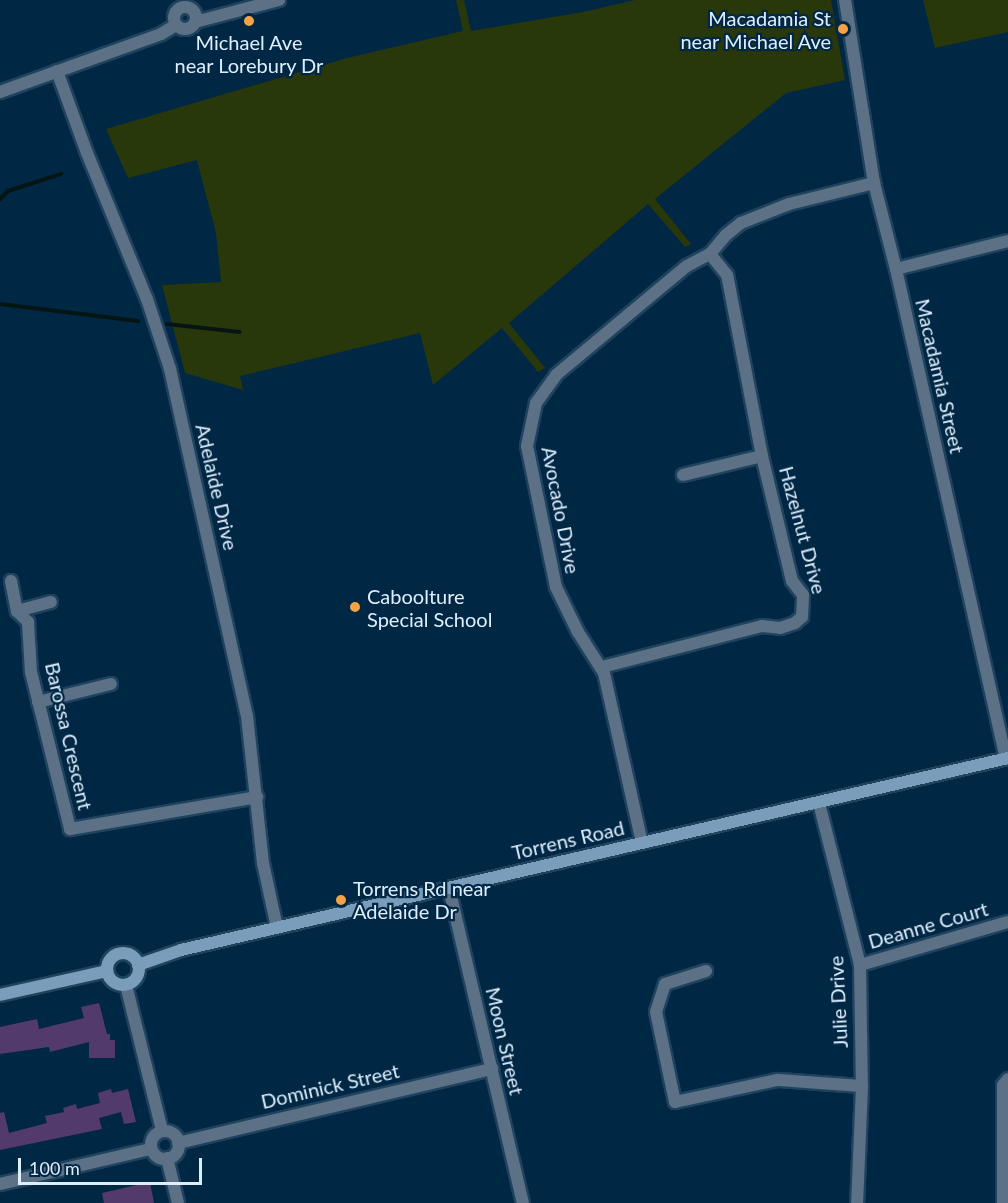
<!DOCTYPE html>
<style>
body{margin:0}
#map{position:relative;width:1008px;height:1203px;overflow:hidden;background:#002744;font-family:Lato,sans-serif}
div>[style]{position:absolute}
.green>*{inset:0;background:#29380a}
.stream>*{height:4px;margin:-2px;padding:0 2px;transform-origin:2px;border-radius:2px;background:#051513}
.building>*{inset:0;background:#533a6c}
.roads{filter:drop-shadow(2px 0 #1f435e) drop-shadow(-2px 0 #1f435e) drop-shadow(0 2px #1f435e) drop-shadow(0 -2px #1f435e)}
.minor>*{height:12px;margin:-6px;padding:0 6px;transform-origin:6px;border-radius:6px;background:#5c7185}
.minor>.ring{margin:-6px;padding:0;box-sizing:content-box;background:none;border:12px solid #5c7185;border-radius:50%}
.tertiary>*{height:12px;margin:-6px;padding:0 6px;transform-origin:6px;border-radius:6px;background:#5c7185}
.tertiary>.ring{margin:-6px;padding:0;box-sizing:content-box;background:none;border:12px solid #5c7185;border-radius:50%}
.secondary>*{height:12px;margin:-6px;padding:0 6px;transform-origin:6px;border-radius:6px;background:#7b9dbc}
.secondary>.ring{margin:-6px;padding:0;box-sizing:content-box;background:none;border:12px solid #7b9dbc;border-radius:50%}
.dots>*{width:16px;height:16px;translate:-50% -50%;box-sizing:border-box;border:3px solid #002744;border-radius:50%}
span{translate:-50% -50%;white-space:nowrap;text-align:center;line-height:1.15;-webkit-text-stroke:4.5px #002744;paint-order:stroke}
.poi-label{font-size:20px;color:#deeefd}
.right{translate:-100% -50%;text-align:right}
.left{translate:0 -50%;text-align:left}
.street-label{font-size:20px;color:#deeefd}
.scale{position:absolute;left:18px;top:1158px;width:184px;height:27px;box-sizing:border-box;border:3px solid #deeefd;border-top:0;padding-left:8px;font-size:18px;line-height:21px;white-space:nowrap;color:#deeefd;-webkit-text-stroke:4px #002744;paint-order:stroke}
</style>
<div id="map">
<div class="green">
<i style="clip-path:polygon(456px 0,464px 0,471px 31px,583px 12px,635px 0,831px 0,845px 80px,786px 93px,655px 199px,691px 244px,685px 247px,648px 204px,509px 323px,545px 368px,538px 372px,502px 328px,433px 385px,420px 333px,240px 376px,243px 390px,185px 373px,162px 285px,221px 282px,216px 233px,197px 160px,128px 178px,106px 129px,347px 58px,463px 31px)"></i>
<i style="clip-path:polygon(923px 0,1008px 0,1008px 32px,935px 48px)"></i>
</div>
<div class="stream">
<i style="left:0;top:199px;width:11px;rotate:-45deg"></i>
<i style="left:8px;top:191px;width:56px;rotate:-17.8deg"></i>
<i style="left:0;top:304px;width:139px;rotate:7deg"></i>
<i style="left:167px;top:324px;width:73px;rotate:6.3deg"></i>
</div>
<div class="building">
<i style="clip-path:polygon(99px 1003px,107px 1034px,110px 1034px,110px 1040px,115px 1040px,115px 1058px,89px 1058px,89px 1042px,50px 1052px,49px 1047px,0 1054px,0 1027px,37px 1019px,39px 1029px,84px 1018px,81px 1007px)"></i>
<i style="clip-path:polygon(111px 1089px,112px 1093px,128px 1089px,136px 1122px,124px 1124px,121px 1112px,99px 1118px,102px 1129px,0 1150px,0 1113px,4px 1112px,9px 1133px,47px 1123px,45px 1116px,64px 1112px,63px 1108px,76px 1104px,77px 1109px,100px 1103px,98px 1093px)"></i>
<i style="clip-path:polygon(150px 1182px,154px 1203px,104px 1203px,102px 1193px)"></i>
</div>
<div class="roads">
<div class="minor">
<i style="left:845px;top:0;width:185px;rotate:81deg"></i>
<i style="left:874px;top:183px;width:89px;rotate:75.7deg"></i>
<i style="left:896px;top:269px;width:502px;rotate:77.35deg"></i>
<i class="ring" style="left:174px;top:7px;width:10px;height:10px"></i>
<i style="left:195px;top:22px;width:87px;rotate:-14.7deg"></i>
<i style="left:57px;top:71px;width:87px;rotate:69.9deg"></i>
<i style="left:87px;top:153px;width:158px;rotate:67.7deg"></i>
<i style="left:147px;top:299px;width:74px;rotate:71.8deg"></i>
<i style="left:170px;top:369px;width:355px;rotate:77.5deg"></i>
<i style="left:247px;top:716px;width:148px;rotate:83.8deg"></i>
<i style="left:263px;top:863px;width:66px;rotate:77.8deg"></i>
<i style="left:0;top:92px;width:171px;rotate:-19.8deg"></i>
<i style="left:161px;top:34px;width:17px;rotate:-31deg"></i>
<i style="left:896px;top:269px;width:115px;rotate:-14deg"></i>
<i style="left:683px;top:475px;width:81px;rotate:-13.5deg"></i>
<i style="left:11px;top:581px;width:31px;rotate:79deg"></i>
<i style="left:17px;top:611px;width:16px;rotate:45deg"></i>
<i style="left:28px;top:622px;width:50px;rotate:86.6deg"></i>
<i style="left:31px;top:672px;width:162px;rotate:76deg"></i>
<i style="left:70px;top:829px;width:190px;rotate:-9.7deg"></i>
<i style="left:17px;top:611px;width:35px;rotate:-15deg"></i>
<i style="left:602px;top:667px;width:165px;rotate:-14.4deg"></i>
<i style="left:762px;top:626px;width:18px;rotate:6deg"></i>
<i style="left:780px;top:628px;width:16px;rotate:-18deg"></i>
<i style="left:795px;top:623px;width:9px;rotate:-41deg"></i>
<i style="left:802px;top:617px;width:22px;rotate:-87deg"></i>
<i style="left:803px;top:595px;width:18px;rotate:-128deg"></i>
<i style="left:792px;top:581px;width:129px;rotate:-103.5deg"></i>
<i style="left:762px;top:456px;width:184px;rotate:-100.9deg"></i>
<i style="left:727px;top:275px;width:27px;rotate:-129deg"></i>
<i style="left:38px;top:702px;width:75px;rotate:-13.9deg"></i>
<i style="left:819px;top:803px;width:167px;rotate:75.8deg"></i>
<i style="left:860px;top:965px;width:121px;rotate:89.1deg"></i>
<i style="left:862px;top:1086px;width:117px;rotate:92.4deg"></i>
<i style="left:642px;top:843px;width:174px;rotate:-102.6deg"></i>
<i style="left:604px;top:673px;width:49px;rotate:-122.4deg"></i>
<i style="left:578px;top:632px;width:50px;rotate:-116.1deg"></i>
<i style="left:556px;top:587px;width:144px;rotate:-101.6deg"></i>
<i style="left:527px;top:446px;width:44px;rotate:-78.2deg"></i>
<i style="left:536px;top:403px;width:34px;rotate:-54deg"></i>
<i style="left:556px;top:375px;width:170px;rotate:-39.8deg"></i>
<i style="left:687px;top:266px;width:26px;rotate:-28deg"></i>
<i style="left:710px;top:254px;width:25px;rotate:-50deg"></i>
<i style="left:726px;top:235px;width:19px;rotate:-39deg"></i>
<i style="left:741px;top:223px;width:52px;rotate:-21.6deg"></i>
<i style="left:789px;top:204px;width:88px;rotate:-13.9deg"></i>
<i style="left:449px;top:888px;width:324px;rotate:76.8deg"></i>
<i style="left:860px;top:965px;width:154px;rotate:-16.2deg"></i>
<i style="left:706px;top:971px;width:43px;rotate:162.4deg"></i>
<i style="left:665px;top:984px;width:29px;rotate:108deg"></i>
<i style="left:656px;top:1012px;width:92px;rotate:78.1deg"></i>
<i style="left:675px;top:1102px;width:105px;rotate:-12.1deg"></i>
<i style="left:778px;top:1080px;width:84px;rotate:4.1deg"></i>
<i style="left:178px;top:1143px;width:323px;rotate:-13.3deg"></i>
<i style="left:0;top:1184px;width:155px;rotate:-13.1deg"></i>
<i style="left:1003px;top:1203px;width:118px;rotate:-90deg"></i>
<i style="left:1003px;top:1085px;width:8px;rotate:-50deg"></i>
</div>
<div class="tertiary">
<i style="left:126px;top:985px;width:150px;rotate:76.1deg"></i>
<i class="ring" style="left:151px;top:1131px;width:16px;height:16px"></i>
<i style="left:167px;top:1158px;width:46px;rotate:76.3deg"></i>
</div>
<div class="secondary">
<i class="ring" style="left:107px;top:953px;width:20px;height:20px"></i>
<i style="left:138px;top:965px;width:46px;rotate:-19.2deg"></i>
<i style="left:181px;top:950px;width:849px;rotate:-13.07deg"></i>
<i style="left:0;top:995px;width:110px;rotate:-12.6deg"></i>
</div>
</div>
<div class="dots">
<i style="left:249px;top:21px;background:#f5a345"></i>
<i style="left:843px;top:29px;background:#f5a345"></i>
<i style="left:355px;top:607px;background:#f5a345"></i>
<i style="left:341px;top:900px;background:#f5a345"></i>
</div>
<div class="poi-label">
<span class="right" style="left:831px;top:30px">Macadamia St<br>near Michael Ave</span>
<span style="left:249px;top:54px">Michael Ave<br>near Lorebury Dr</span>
<span class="left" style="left:367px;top:608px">Caboolture<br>Special School</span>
<span class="left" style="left:353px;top:900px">Torrens Rd near<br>Adelaide Dr</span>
</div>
<div class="street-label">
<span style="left:940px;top:376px;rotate:77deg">Macadamia Street</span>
<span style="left:217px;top:487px;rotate:77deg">Adelaide Drive</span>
<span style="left:561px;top:510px;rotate:79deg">Avocado Drive</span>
<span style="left:803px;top:530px;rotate:75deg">Hazelnut Drive</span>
<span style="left:69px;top:736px;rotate:77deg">Barossa Crescent</span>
<span style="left:568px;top:840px;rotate:-13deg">Torrens Road</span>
<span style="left:928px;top:925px;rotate:-16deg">Deanne Court</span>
<span style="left:838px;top:1002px;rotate:-93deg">Julie Drive</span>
<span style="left:505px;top:1041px;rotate:77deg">Moon Street</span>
<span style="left:330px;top:1086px;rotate:-13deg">Dominick Street</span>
</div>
<div class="scale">100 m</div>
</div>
